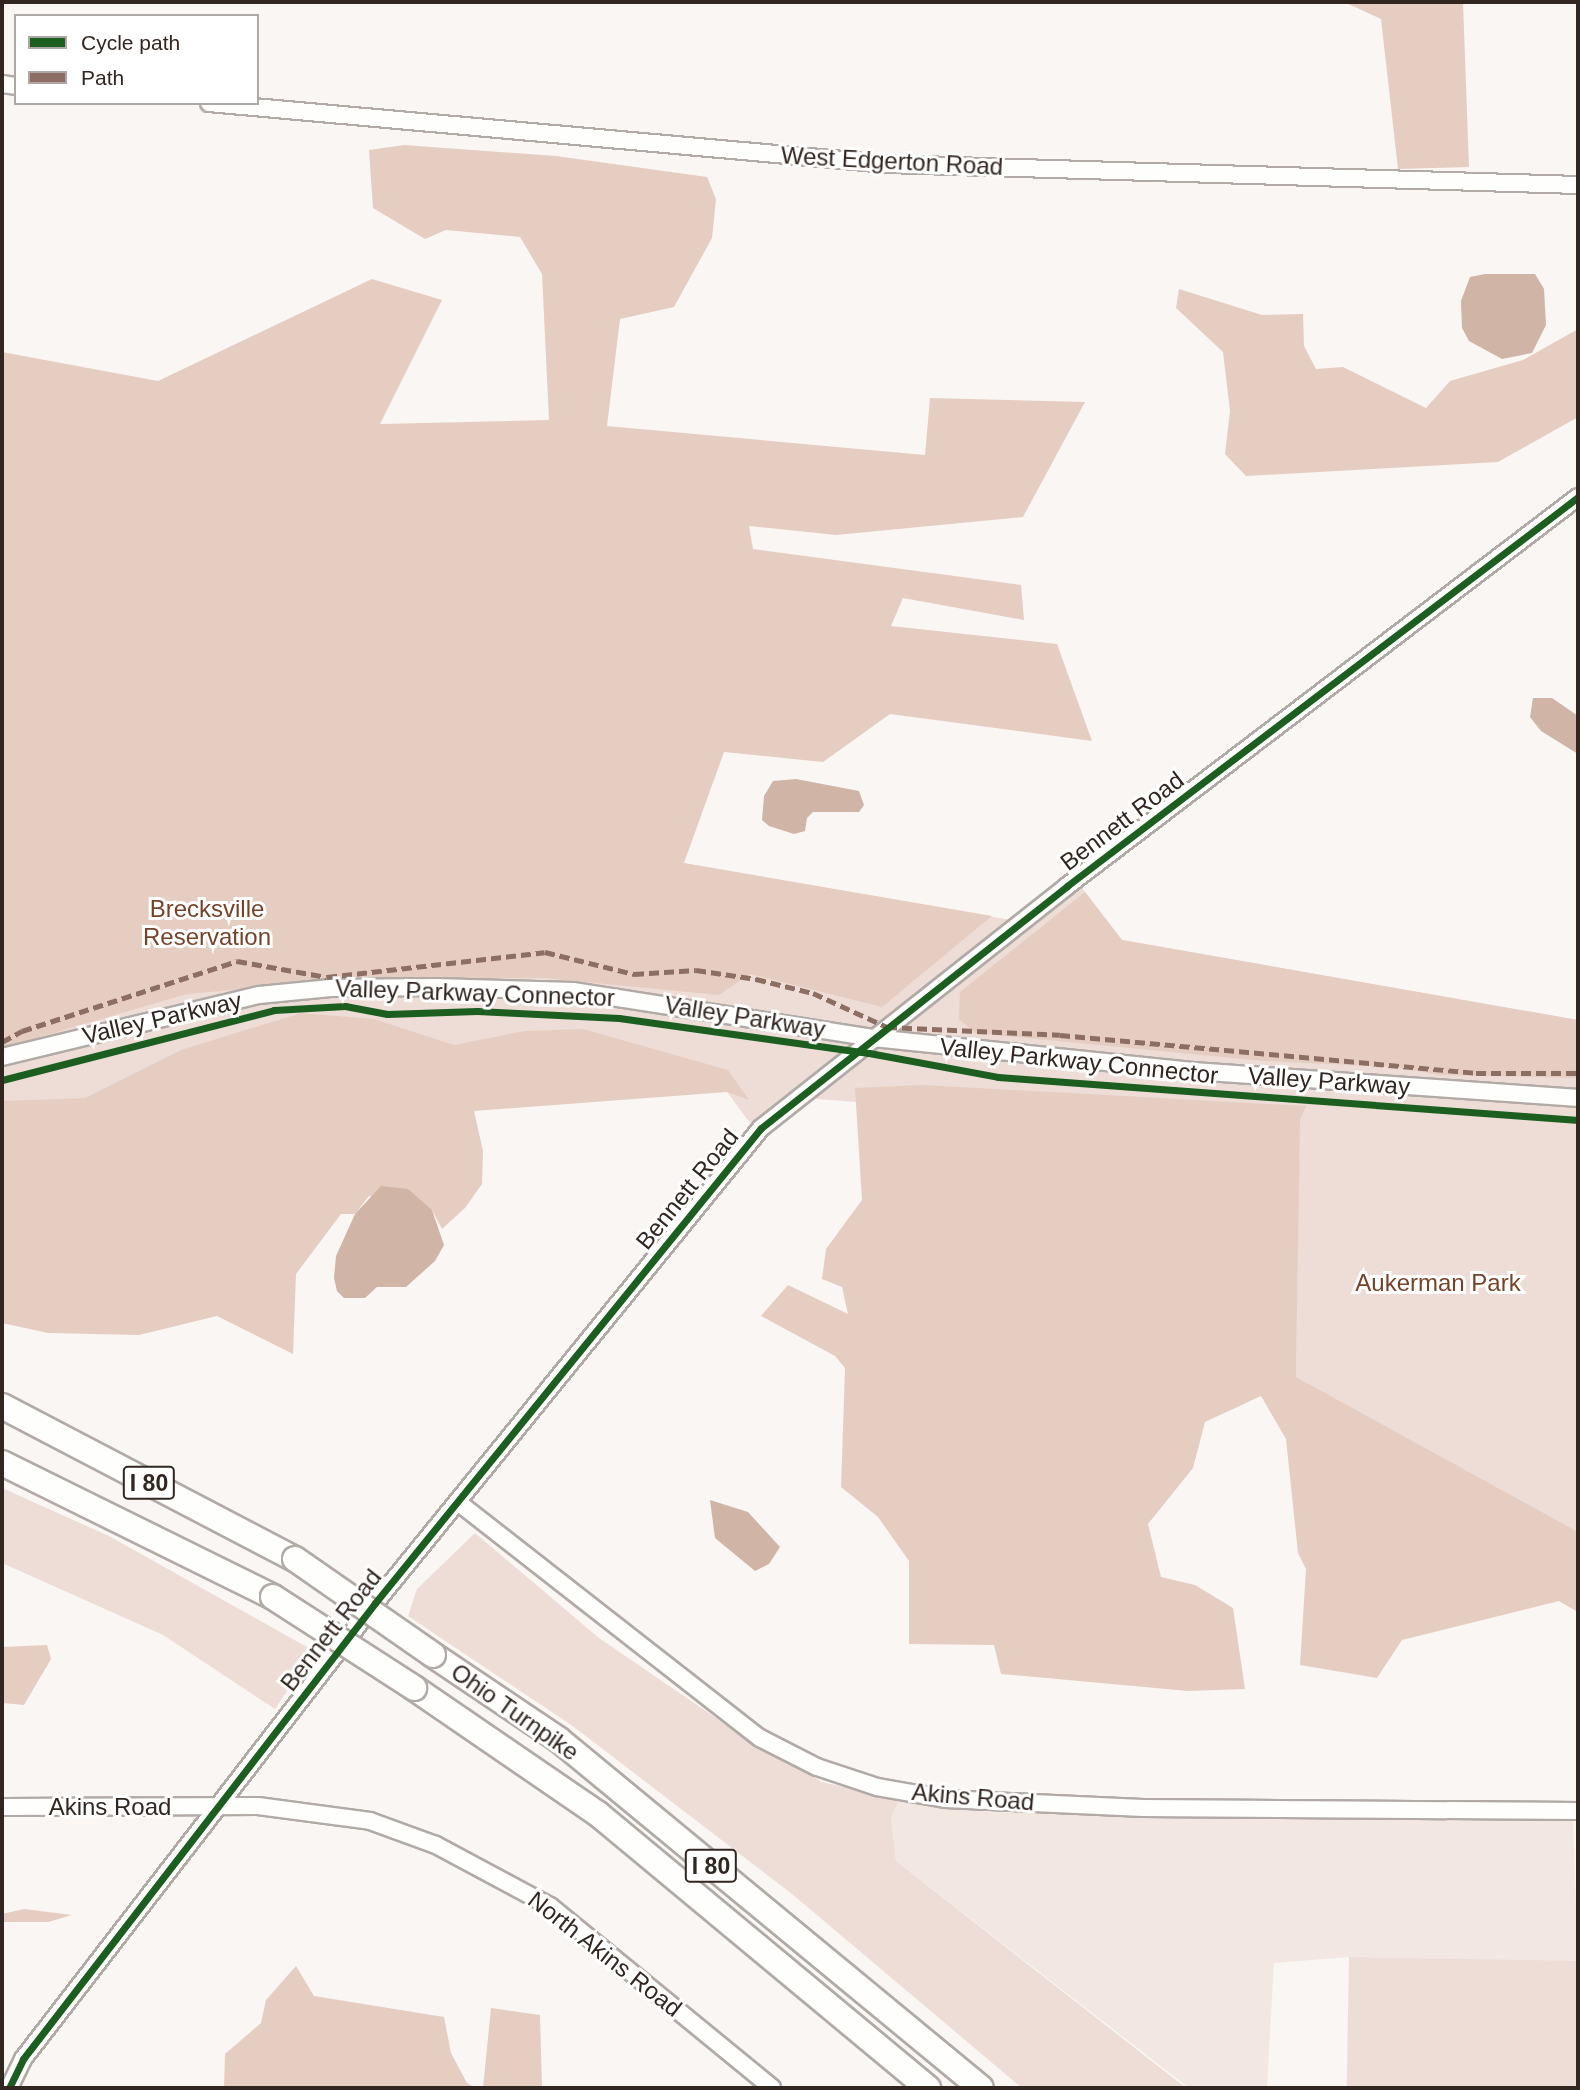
<!DOCTYPE html>
<style>
body{margin:0}
#map{position:relative;width:1580px;height:2090px;overflow:hidden;background:#faf6f4;font-family:Arial,sans-serif}
div>[style]{position:absolute}
.built>*{inset:0;background:#f3e7e2}
.green>*{inset:0;background:#edddd6;transform-origin:0 0}
.forest>*{inset:0;background:#e6cdc2}
.water>*{inset:0;background:#d0b4a6}
.roads{filter:drop-shadow(2px 0 #b1aaa6) drop-shadow(-2px 0 #b1aaa6) drop-shadow(0 2px #b1aaa6) drop-shadow(0 -2px #b1aaa6)}
.minor>*{height:16px;margin:-8px;padding:0 8px;transform-origin:8px;border-radius:8px;background:#fefefd}
.highway>*{height:24px;margin:-12px;padding:0 12px;transform-origin:12px;border-radius:12px;background:#fefefd}
.bridges{filter:drop-shadow(2px 0 #b1aaa6) drop-shadow(-2px 0 #b1aaa6) drop-shadow(0 2px #b1aaa6) drop-shadow(0 -2px #b1aaa6)}
.highway-bridge>*{height:24px;margin:-12px;padding:0 12px;transform-origin:12px;border-radius:12px;background:#fefefd}
.quiet>*{height:5px;margin-top:-2.5px;transform-origin:0;background:repeating-linear-gradient(90deg,#8d6e63 0 10px,transparent 0 15px)}
.cycleway>*{height:7px;margin:-3.5px;padding:0 3.5px;transform-origin:3.5px;border-radius:3.5px;background:#1b5e20}
span{translate:-50% -50%;white-space:nowrap;text-align:center;line-height:1.15;-webkit-text-stroke:6px #fff;paint-order:stroke}
.shield-label span{padding:2px 5px;background:#fff;border:2px solid;border-radius:5px;-webkit-text-stroke-width:0}
.shield-label{font-size:23px;color:#322620;font-weight:700}
.street-label{font-size:24px;color:#322620}
.park-label{font-size:24px;color:#784229}
.frame{position:absolute;inset:0;border:4px solid #322620;pointer-events:none}
.legend{position:absolute;left:14px;top:14px;width:245px;height:91px;box-sizing:border-box;background:#fff;border:2px solid #ada8a6;margin:0;padding:9px 12px;list-style:none;font-size:21px;color:#322620}
.legend li{display:flex;align-items:center;gap:14px;height:35px}
.legend b{width:35px;border:2px solid #ada8a6}
</style>
<div id="map">
<div class="built">
<i style="clip-path:polygon(899px 1800px,991px 1812px,1142px 1816px,1573px 1820px,1578px 1962px,1349px 1957px,1274px 1963px,1267px 2088px,1189px 2088px,896px 1861px,891px 1818px)"></i>
</div>
<div class="green">
<i style="clip-path:polygon(2px 573px,378px 810px,1022px 922px,1076px 880px,1122px 940px,1578px 1020px,1578px 1559px,1296px 1377px,1299px 1137px,792px 1097px,753px 1127px,727px 1092px,466px 1084px,2px 1290px)"></i>
<i style="clip-path:polygon(2px 1488px,109px 1536px,314px 1651px,275px 1709px,163px 1635px,2px 1563px)"></i>
<i style="clip-path:polygon(475px 1533px,599px 1638px,719px 1720px,822px 1782px,899px 1800px,891px 1818px,896px 1861px,1186px 2088px,1022px 2088px,792px 1894px,574px 1727px,408px 1616px,417px 1589px)"></i>
<i style="left:1349px;top:1957px;width:229px;height:131px;rotate:1deg"></i>
</div>
<div class="forest">
<i style="clip-path:polygon(1344px 2px,1463px 2px,1469px 167px,1398px 169px,1381px 19px)"></i>
<i style="clip-path:polygon(404px 145px,556px 156px,707px 177px,716px 199px,712px 238px,674px 307px,620px 319px,607px 426px,925px 455px,930px 398px,1085px 402px,1023px 517px,836px 535px,749px 526px,753px 549px,1021px 585px,1024px 620px,903px 598px,891px 626px,1057px 644px,1092px 741px,890px 714px,823px 762px,724px 752px,684px 863px,992px 916px,882px 1007px,750px 974px,719px 995px,544px 978px,363px 979px,187px 994px,2px 1048px,2px 352px,158px 381px,372px 279px,442px 300px,380px 424px,549px 420px,542px 274px,520px 237px,446px 230px,425px 239px,373px 208px,369px 150px)"></i>
<i style="clip-path:polygon(1179px 289px,1262px 315px,1303px 314px,1304px 346px,1316px 369px,1343px 367px,1426px 408px,1450px 381px,1523px 360px,1578px 329px,1578px 417px,1498px 462px,1246px 476px,1225px 454px,1230px 411px,1223px 352px,1176px 308px)"></i>
<i style="clip-path:polygon(1085px 892px,1122px 940px,1578px 1020px,1578px 1078px,1441px 1075px,1393px 1067px,1263px 1061px,975px 1033px,959px 1019px,960px 992px)"></i>
<i style="clip-path:polygon(301px 1013px,374px 1019px,454px 1045px,525px 1031px,583px 1029px,728px 1070px,749px 1100px,727px 1092px,474px 1111px,483px 1151px,482px 1184px,465px 1208px,442px 1229px,432px 1210px,369px 1196px,355px 1214px,341px 1214px,296px 1274px,293px 1354px,217px 1316px,139px 1335px,48px 1333px,2px 1323px,2px 1101px,85px 1098px,181px 1050px)"></i>
<i style="clip-path:polygon(923px 1085px,1306px 1106px,1300px 1120px,1296px 1377px,1578px 1532px,1578px 1612px,1559px 1601px,1402px 1640px,1377px 1678px,1300px 1665px,1306px 1569px,1298px 1553px,1286px 1439px,1261px 1396px,1205px 1422px,1193px 1468px,1148px 1524px,1161px 1577px,1195px 1585px,1233px 1608px,1245px 1689px,1188px 1691px,1001px 1674px,994px 1645px,909px 1644px,909px 1561px,878px 1517px,841px 1487px,845px 1368px,835px 1356px,761px 1316px,788px 1285px,848px 1314px,842px 1287px,822px 1279px,826px 1249px,862px 1200px,855px 1088px)"></i>
<i style="clip-path:polygon(47px 1645px,51px 1659px,24px 1705px,3px 1703px,2px 1647px)"></i>
<i style="clip-path:polygon(24px 1909px,72px 1915px,48px 1922px,2px 1922px,2px 1914px)"></i>
<i style="clip-path:polygon(296px 1966px,314px 1996px,444px 2017px,451px 2053px,467px 2083px,475px 2088px,224px 2088px,225px 2054px,261px 2023px,266px 2000px)"></i>
<i style="clip-path:polygon(491px 2008px,540px 2015px,542px 2088px,483px 2088px)"></i>
</div>
<div class="water">
<i style="clip-path:polygon(1485px 274px,1535px 274px,1544px 289px,1546px 325px,1532px 353px,1502px 359px,1469px 341px,1462px 328px,1461px 301px,1470px 277px)"></i>
<i style="clip-path:polygon(1533px 698px,1552px 698px,1578px 716px,1578px 754px,1541px 731px,1530px 717px)"></i>
<i style="clip-path:polygon(796px 779px,859px 791px,864px 805px,859px 812px,813px 812px,807px 818px,805px 831px,794px 834px,769px 826px,762px 820px,764px 796px,773px 781px)"></i>
<i style="clip-path:polygon(381px 1186px,408px 1189px,432px 1210px,444px 1245px,435px 1261px,406px 1287px,377px 1287px,365px 1298px,344px 1298px,337px 1291px,334px 1278px,336px 1256px,355px 1214px)"></i>
<i style="clip-path:polygon(710px 1500px,748px 1512px,780px 1547px,769px 1564px,755px 1571px,715px 1538px)"></i>
</div>
<div class="roads">
<div class="minor">
<i style="left:2px;top:84px;width:14px;rotate:8deg"></i>
<i style="left:209px;top:103px;width:681px;rotate:5.14deg"></i>
<i style="left:887px;top:164px;width:691px;rotate:1.74deg"></i>
<i style="left:2px;top:1057px;width:264px;rotate:-13.6deg"></i>
<i style="left:259px;top:995px;width:72px;rotate:-5.6deg"></i>
<i style="left:331px;top:988px;width:104px;rotate:-0.6deg"></i>
<i style="left:435px;top:987px;width:138px;rotate:1.7deg"></i>
<i style="left:573px;top:991px;width:305px;rotate:8.9deg"></i>
<i style="left:874px;top:1038px;width:322px;rotate:5.9deg"></i>
<i style="left:1194px;top:1071px;width:385px;rotate:4deg"></i>
<i style="left:459px;top:1503px;width:382px;rotate:38deg"></i>
<i style="left:760px;top:1738px;width:64px;rotate:27deg"></i>
<i style="left:817px;top:1767px;width:63px;rotate:18.4deg"></i>
<i style="left:877px;top:1787px;width:69px;rotate:10deg"></i>
<i style="left:945px;top:1799px;width:198px;rotate:2.6deg"></i>
<i style="left:1143px;top:1808px;width:435px;rotate:0.4deg"></i>
<i style="left:2px;top:1807px;width:256px;rotate:-0.2deg"></i>
<i style="left:258px;top:1806px;width:113px;rotate:7.6deg"></i>
<i style="left:370px;top:1821px;width:70px;rotate:20deg"></i>
<i style="left:436px;top:1845px;width:129px;rotate:28.2deg"></i>
<i style="left:550px;top:1906px;width:287px;rotate:39.3deg"></i>
<i style="left:9px;top:2088px;width:32px;rotate:-64deg"></i>
<i style="left:23px;top:2059px;width:576px;rotate:-52.33deg"></i>
<i style="left:375px;top:1603px;width:612px;rotate:-50.9deg"></i>
<i style="left:761px;top:1128px;width:390px;rotate:-38.3deg"></i>
<i style="left:1067px;top:886px;width:642px;rotate:-37.28deg"></i>
</div>
<div class="highway">
<i style="left:2px;top:1406px;width:331px;rotate:27.6deg"></i>
<i style="left:2px;top:1463px;width:302px;rotate:26.3deg"></i>
<i style="left:433px;top:1655px;width:151px;rotate:33.9deg"></i>
<i style="left:558px;top:1739px;width:548px;rotate:39.52deg"></i>
<i style="left:414px;top:1688px;width:223px;rotate:34.4deg"></i>
<i style="left:598px;top:1814px;width:429px;rotate:39.7deg"></i>
</div>
</div>
<div class="bridges">
<div class="highway-bridge">
<i style="left:295px;top:1559px;width:168px;rotate:34.8deg"></i>
<i style="left:273px;top:1597px;width:168px;rotate:32.8deg"></i>
</div>
</div>
<div class="quiet">
<i style="left:2px;top:1042px;width:23px;rotate:-29deg"></i>
<i style="left:22px;top:1031px;width:226px;rotate:-18deg"></i>
<i style="left:237px;top:961px;width:91px;rotate:10.1deg"></i>
<i style="left:327px;top:977px;width:219px;rotate:-6.5deg"></i>
<i style="left:545px;top:952px;width:92px;rotate:13.9deg"></i>
<i style="left:634px;top:974px;width:62px;rotate:-3.7deg"></i>
<i style="left:696px;top:970px;width:61px;rotate:8.5deg"></i>
<i style="left:756px;top:979px;width:59px;rotate:13.8deg"></i>
<i style="left:813px;top:993px;width:81px;rotate:24.7deg"></i>
<i style="left:887px;top:1027px;width:173px;rotate:2.6deg"></i>
<i style="left:1060px;top:1035px;width:418px;rotate:5.2deg"></i>
<i style="left:1476px;top:1073px;width:102px"></i>
</div>
<div class="cycleway">
<i style="left:2px;top:1080px;width:281px;rotate:-14.4deg"></i>
<i style="left:274px;top:1010px;width:71px;rotate:-3.2deg"></i>
<i style="left:345px;top:1006px;width:43px;rotate:10.8deg"></i>
<i style="left:387px;top:1014px;width:90px;rotate:-1.9deg"></i>
<i style="left:477px;top:1011px;width:142px;rotate:2.8deg"></i>
<i style="left:619px;top:1018px;width:252px;rotate:8deg"></i>
<i style="left:869px;top:1053px;width:131px;rotate:10.5deg"></i>
<i style="left:998px;top:1077px;width:582px;rotate:4.24deg"></i>
<i style="left:9px;top:2088px;width:32px;rotate:-64deg"></i>
<i style="left:23px;top:2059px;width:576px;rotate:-52.33deg"></i>
<i style="left:375px;top:1603px;width:612px;rotate:-50.9deg"></i>
<i style="left:761px;top:1128px;width:390px;rotate:-38.3deg"></i>
<i style="left:1067px;top:886px;width:642px;rotate:-37.28deg"></i>
</div>
<div class="shield-label">
<span style="left:149px;top:1483px">I 80</span>
<span style="left:711px;top:1866px">I 80</span>
</div>
<div class="street-label">
<span style="left:892px;top:161px;rotate:3deg">West Edgerton Road</span>
<span style="left:1122px;top:821px;rotate:-37deg">Bennett Road</span>
<span style="left:475px;top:993px;rotate:2deg">Valley Parkway Connector</span>
<span style="left:745px;top:1017px;rotate:9deg">Valley Parkway</span>
<span style="left:162px;top:1018px;rotate:-13deg">Valley Parkway</span>
<span style="left:1079px;top:1061px;rotate:6deg">Valley Parkway Connector</span>
<span style="left:1329px;top:1081px;rotate:4deg">Valley Parkway</span>
<span style="left:687px;top:1189px;rotate:-51deg">Bennett Road</span>
<span style="left:331px;top:1630px;rotate:-52deg">Bennett Road</span>
<span style="left:515px;top:1712px;rotate:35deg">Ohio Turnpike</span>
<span style="left:973px;top:1797px;rotate:5deg">Akins Road</span>
<span style="left:110px;top:1807px">Akins Road</span>
<span style="left:605px;top:1954px;rotate:38deg">North Akins Road</span>
</div>
<div class="park-label">
<span style="left:207px;top:923px">Brecksville<br>Reservation</span>
<span style="left:1438px;top:1283px">Aukerman Park</span>
</div>
<div class="frame"></div>
<ul class="legend">
<li><b style="height:9px;background:#1b5e20"></b>Cycle path</li>
<li><b style="height:9px;background:#8d6e63"></b>Path</li>
</ul>
</div>
